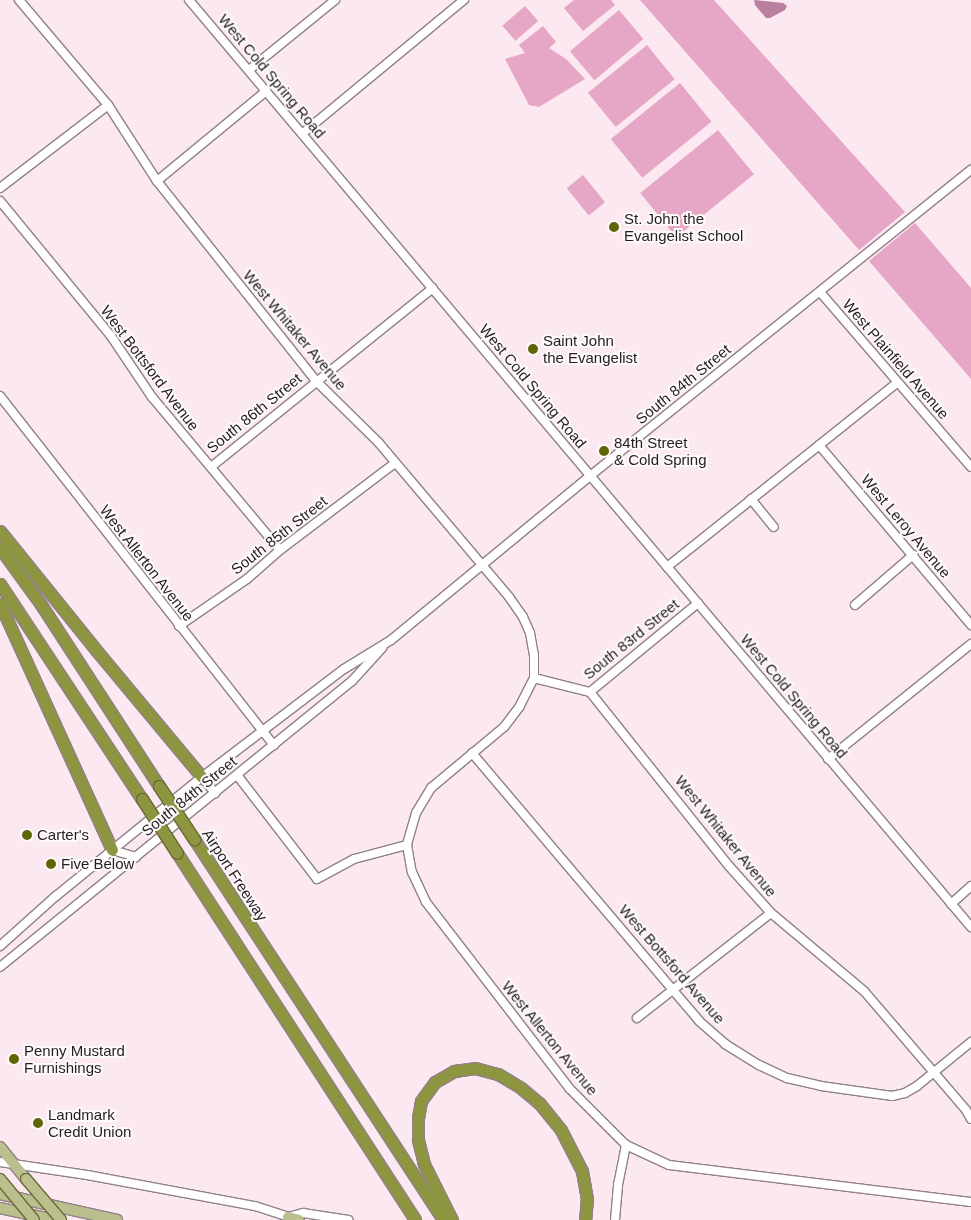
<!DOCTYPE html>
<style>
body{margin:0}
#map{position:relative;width:971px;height:1220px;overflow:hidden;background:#fbe8f1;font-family:Arial,sans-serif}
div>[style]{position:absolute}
.green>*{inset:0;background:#e6a6c6;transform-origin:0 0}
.water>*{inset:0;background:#bc809f}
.roads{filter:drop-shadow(1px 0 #918088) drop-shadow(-1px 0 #918088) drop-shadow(0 1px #918088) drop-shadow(0 -1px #918088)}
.minor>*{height:8px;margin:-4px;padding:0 4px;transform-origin:4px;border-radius:4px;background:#fff}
.major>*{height:10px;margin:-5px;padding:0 5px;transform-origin:5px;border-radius:5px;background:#bbbf8d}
.highway>*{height:11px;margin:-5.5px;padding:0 5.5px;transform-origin:5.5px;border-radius:5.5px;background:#8e9541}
.bridges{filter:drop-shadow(1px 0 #696b35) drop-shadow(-1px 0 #696b35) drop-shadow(0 1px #696b35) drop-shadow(0 -1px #696b35)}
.major-bridge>*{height:10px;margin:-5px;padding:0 5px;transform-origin:5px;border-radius:5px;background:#bbbf8d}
.highway-bridge>*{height:11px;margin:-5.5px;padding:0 5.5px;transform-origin:5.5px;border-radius:5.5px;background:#8e9541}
.dots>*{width:14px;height:14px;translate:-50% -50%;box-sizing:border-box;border:2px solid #fefafc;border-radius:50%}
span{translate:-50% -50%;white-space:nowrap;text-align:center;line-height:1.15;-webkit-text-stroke:4px #fefafc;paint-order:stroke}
.street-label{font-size:15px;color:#241d20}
.poi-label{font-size:15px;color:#241d20}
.left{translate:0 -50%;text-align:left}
</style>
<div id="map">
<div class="green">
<i style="clip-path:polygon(574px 0,611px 0,615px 5px,583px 31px,564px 8px)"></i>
<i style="clip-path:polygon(640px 0,714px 0,905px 212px,859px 250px)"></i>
<i style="left:525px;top:6px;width:20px;height:30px;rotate:49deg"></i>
<i style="left:619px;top:10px;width:38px;height:64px;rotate:50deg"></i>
<i style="clip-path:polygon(543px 26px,556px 42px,549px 48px,566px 59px,585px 79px,539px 107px,529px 105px,505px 59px,525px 53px,519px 45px)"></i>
<i style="left:647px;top:45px;width:44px;height:76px;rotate:51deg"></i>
<i style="left:680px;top:83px;width:50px;height:89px;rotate:51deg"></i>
<i style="left:718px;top:130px;width:57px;height:100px;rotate:51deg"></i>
<i style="left:583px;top:175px;width:35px;height:21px;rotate:51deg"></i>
<i style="clip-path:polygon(915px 223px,971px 288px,971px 379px,869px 261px)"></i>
</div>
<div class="water">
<i style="clip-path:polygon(754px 0,783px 3px,787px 6px,785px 10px,770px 18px,766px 18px,755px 5px)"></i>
</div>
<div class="roads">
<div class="minor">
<i style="left:19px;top:0;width:138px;rotate:49.7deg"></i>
<i style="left:108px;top:105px;width:90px;rotate:57.2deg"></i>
<i style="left:157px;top:181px;width:256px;rotate:51.5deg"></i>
<i style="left:316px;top:381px;width:88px;rotate:44.5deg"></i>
<i style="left:379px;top:443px;width:202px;rotate:49.8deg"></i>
<i style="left:509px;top:597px;width:24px;rotate:55deg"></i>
<i style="left:523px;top:617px;width:17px;rotate:66deg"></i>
<i style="left:530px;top:633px;width:22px;rotate:80deg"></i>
<i style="left:534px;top:655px;width:23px;rotate:90deg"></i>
<i style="left:534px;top:678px;width:31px;rotate:117deg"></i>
<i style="left:520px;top:706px;width:26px;rotate:127deg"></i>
<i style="left:504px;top:727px;width:95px;rotate:140.1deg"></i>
<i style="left:431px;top:788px;width:29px;rotate:121deg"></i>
<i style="left:416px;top:813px;width:33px;rotate:106deg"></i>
<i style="left:407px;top:845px;width:27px;rotate:80deg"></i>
<i style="left:412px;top:872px;width:33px;rotate:65deg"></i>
<i style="left:426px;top:902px;width:235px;rotate:52.4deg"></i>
<i style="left:569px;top:1088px;width:81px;rotate:45deg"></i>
<i style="left:626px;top:1145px;width:47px;rotate:24.9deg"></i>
<i style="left:669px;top:1165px;width:304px;rotate:7deg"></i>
<i style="left:189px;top:0;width:1213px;rotate:49.85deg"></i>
<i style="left:249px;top:70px;width:111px;rotate:-39.1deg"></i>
<i style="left:303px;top:133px;width:209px;rotate:-39.6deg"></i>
<i style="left:157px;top:181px;width:141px;rotate:-39.5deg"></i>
<i style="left:0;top:188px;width:136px;rotate:-37.5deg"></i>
<i style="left:0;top:201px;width:175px;rotate:50.6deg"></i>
<i style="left:111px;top:336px;width:73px;rotate:56.1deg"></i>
<i style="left:152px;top:397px;width:199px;rotate:50.1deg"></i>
<i style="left:820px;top:292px;width:231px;rotate:49.2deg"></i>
<i style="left:0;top:396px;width:444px;rotate:51.9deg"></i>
<i style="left:819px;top:445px;width:236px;rotate:49.8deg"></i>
<i style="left:211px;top:467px;width:285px;rotate:-38.9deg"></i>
<i style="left:751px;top:499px;width:36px;rotate:51deg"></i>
<i style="left:667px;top:567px;width:295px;rotate:-38.7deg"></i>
<i style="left:855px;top:605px;width:77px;rotate:-40.8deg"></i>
<i style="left:179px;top:626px;width:83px;rotate:-34.7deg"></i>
<i style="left:247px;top:579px;width:44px;rotate:-41.3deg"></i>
<i style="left:280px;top:550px;width:144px;rotate:-37.1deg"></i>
<i style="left:534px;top:678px;width:58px;rotate:14deg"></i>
<i style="left:590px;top:692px;width:140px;rotate:-39.5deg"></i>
<i style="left:590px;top:692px;width:223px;rotate:51.4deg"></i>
<i style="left:729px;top:866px;width:63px;rotate:48.2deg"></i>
<i style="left:771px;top:913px;width:121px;rotate:40deg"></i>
<i style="left:864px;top:991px;width:157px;rotate:49.4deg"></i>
<i style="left:966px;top:1110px;width:10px;rotate:61deg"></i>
<i style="left:472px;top:753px;width:351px;rotate:49.7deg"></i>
<i style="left:699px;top:1021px;width:35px;rotate:41deg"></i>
<i style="left:725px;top:1044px;width:40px;rotate:32deg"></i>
<i style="left:759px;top:1065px;width:31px;rotate:25deg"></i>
<i style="left:787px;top:1078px;width:35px;rotate:13deg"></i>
<i style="left:821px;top:1086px;width:72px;rotate:8deg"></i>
<i style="left:892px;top:1096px;width:13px;rotate:-13deg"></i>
<i style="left:905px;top:1093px;width:14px;rotate:-30deg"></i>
<i style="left:917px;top:1086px;width:70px;rotate:-39.2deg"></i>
<i style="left:828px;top:759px;width:184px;rotate:-38.8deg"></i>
<i style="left:237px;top:775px;width:131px;rotate:52.4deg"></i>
<i style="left:317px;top:879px;width:42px;rotate:-28.4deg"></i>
<i style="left:354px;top:859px;width:55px;rotate:-14.8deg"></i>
<i style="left:202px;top:777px;width:21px;rotate:51deg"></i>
<i style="left:112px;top:850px;width:25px;rotate:16deg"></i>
<i style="left:951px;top:904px;width:27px;rotate:-42deg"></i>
<i style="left:0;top:946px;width:75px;rotate:-41.8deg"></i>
<i style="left:56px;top:896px;width:188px;rotate:-39.2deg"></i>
<i style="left:202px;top:777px;width:178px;rotate:-37.3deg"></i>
<i style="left:344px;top:669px;width:55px;rotate:-31.7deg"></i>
<i style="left:391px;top:640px;width:258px;rotate:-39.5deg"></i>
<i style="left:590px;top:476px;width:489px;rotate:-38.8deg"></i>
<i style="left:0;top:967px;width:454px;rotate:-39.1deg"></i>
<i style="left:352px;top:681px;width:45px;rotate:-47.7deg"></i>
<i style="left:637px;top:1018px;width:170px;rotate:-38.1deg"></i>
<i style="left:0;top:1162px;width:88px;rotate:8.5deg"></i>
<i style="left:87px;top:1175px;width:171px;rotate:10.5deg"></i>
<i style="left:255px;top:1206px;width:35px;rotate:18deg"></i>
<i style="left:288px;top:1217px;width:16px;rotate:-15deg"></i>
<i style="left:303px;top:1213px;width:46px;rotate:8.8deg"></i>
<i style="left:615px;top:1220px;width:35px;rotate:-85deg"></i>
<i style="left:618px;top:1185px;width:41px;rotate:-78.7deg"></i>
</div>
<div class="major">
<i style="left:0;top:1147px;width:41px;rotate:50.9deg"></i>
<i style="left:0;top:1194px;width:120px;rotate:12.5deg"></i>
<i style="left:0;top:1208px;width:56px;rotate:12.3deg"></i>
<i style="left:288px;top:1217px;width:11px;rotate:15deg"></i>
</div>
<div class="highway">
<i style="left:0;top:531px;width:153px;rotate:51.1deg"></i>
<i style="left:96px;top:650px;width:165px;rotate:50.2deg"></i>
<i style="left:0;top:548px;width:68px;rotate:54deg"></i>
<i style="left:40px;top:603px;width:218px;rotate:57deg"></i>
<i style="left:0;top:584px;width:258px;rotate:56.6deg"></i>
<i style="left:0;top:604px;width:270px;rotate:65.5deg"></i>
<i style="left:194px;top:839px;width:455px;rotate:56.8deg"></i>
<i style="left:177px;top:853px;width:437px;rotate:57deg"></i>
<i style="left:452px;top:1220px;width:63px;rotate:-116.6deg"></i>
<i style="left:424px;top:1164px;width:25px;rotate:-104deg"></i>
<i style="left:418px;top:1140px;width:22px;rotate:-90deg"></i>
<i style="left:418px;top:1118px;width:17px;rotate:-80deg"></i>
<i style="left:421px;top:1101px;width:24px;rotate:-54deg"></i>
<i style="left:435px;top:1082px;width:22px;rotate:-30deg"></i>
<i style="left:454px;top:1071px;width:21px;rotate:-8deg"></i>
<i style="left:475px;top:1068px;width:24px;rotate:15deg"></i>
<i style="left:498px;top:1074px;width:27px;rotate:31deg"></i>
<i style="left:521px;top:1088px;width:25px;rotate:40deg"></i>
<i style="left:540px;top:1104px;width:33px;rotate:51deg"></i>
<i style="left:561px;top:1130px;width:46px;rotate:62.9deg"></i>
<i style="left:582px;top:1171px;width:27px;rotate:80deg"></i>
<i style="left:587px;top:1198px;width:22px;rotate:95deg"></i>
</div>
</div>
<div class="bridges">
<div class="major-bridge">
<i style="left:0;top:1179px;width:53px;rotate:50.3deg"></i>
<i style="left:26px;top:1179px;width:54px;rotate:49.5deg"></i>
</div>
<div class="highway-bridge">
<i style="left:159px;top:786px;width:64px;rotate:56.6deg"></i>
<i style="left:142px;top:799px;width:64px;rotate:57.1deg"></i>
</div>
</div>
<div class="dots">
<i style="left:614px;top:227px;background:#616604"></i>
<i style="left:533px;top:349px;background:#616604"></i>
<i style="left:604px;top:451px;background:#616604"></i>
<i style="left:27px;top:835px;background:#616604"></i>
<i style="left:51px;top:864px;background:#616604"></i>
<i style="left:14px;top:1059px;background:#616604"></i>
<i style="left:38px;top:1123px;background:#616604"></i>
</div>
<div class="street-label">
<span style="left:272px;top:76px;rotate:50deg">West Cold Spring Road</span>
<span style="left:295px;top:330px;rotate:50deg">West Whitaker Avenue</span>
<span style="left:896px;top:359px;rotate:49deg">West Plainfield Avenue</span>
<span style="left:150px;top:368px;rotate:53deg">West Bottsford Avenue</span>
<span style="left:683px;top:384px;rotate:-39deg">South 84th Street</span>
<span style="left:533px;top:386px;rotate:50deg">West Cold Spring Road</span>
<span style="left:254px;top:413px;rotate:-39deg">South 86th Street</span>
<span style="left:906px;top:526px;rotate:50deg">West Leroy Avenue</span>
<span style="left:279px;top:535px;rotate:-38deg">South 85th Street</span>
<span style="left:147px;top:563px;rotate:52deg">West Allerton Avenue</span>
<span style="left:631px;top:639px;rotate:-39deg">South 83rd Street</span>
<span style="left:794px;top:696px;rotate:50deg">West Cold Spring Road</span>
<span style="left:189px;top:796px;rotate:-39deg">South 84th Street</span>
<span style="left:726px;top:836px;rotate:51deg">West Whitaker Avenue</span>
<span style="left:235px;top:875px;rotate:57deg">Airport Freeway</span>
<span style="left:672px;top:964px;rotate:49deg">West Bottsford Avenue</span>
<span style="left:550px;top:1038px;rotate:51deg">West Allerton Avenue</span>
</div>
<div class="poi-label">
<span class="left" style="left:624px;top:227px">St. John the<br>Evangelist School</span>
<span class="left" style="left:543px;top:349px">Saint John<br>the Evangelist</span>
<span class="left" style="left:614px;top:451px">84th Street<br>&amp; Cold Spring</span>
<span class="left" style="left:37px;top:835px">Carter's</span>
<span class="left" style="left:61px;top:864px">Five Below</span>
<span class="left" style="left:24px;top:1059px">Penny Mustard<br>Furnishings</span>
<span class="left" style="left:48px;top:1123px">Landmark<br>Credit Union</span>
</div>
</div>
